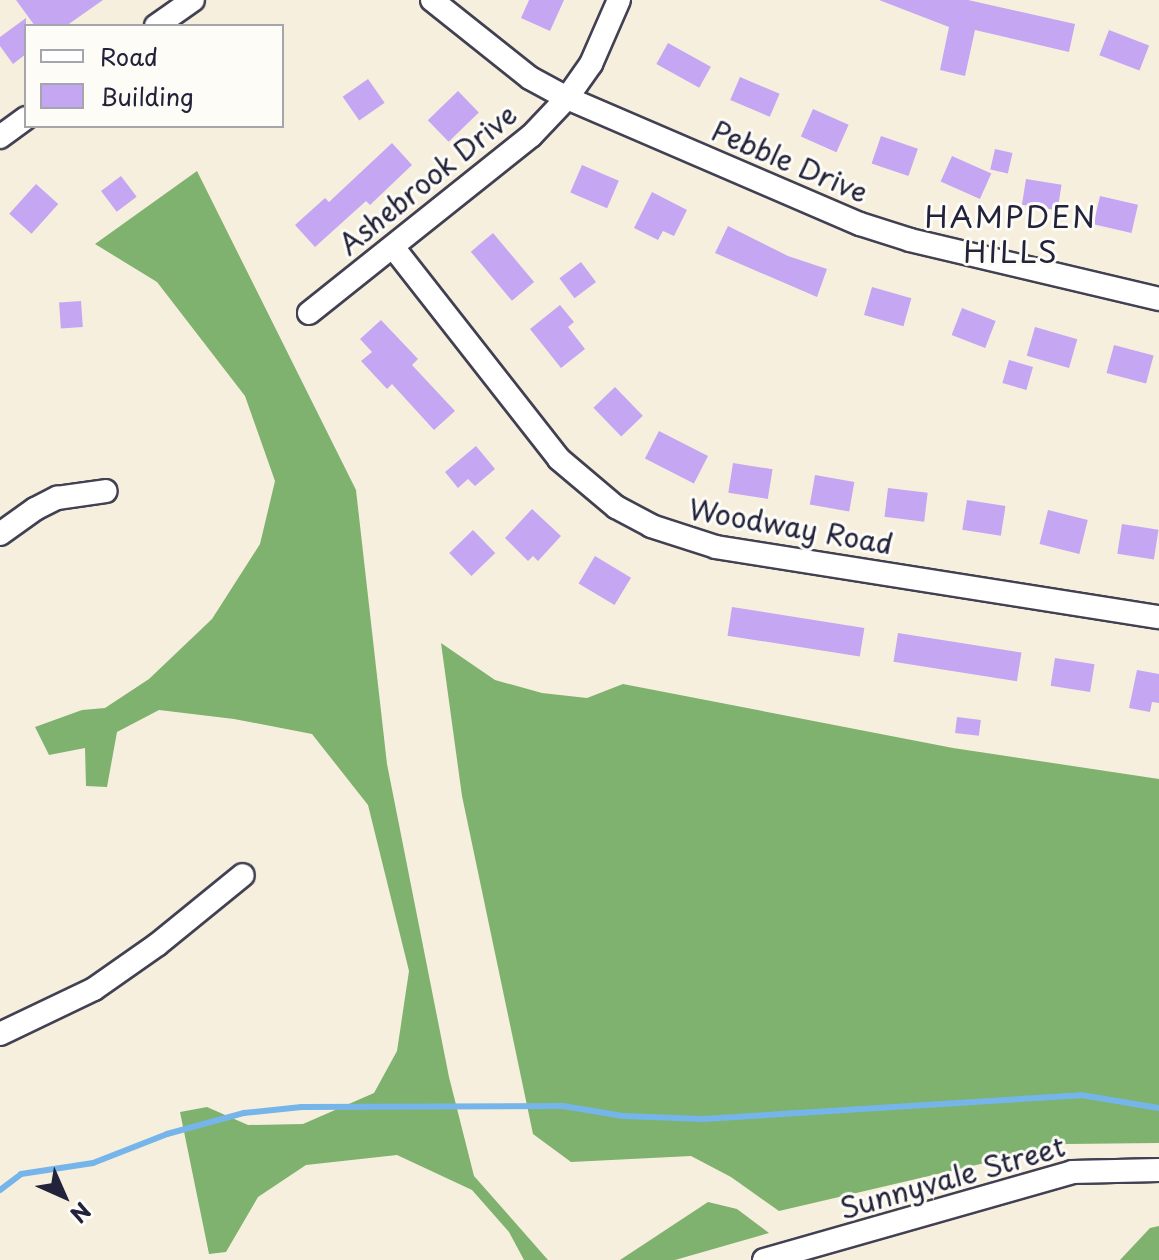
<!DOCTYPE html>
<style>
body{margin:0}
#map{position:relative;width:1159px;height:1260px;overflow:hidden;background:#f7efde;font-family:"Playpen Sans",sans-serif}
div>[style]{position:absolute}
.forest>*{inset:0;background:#7eb26e}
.stream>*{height:6px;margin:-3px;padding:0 3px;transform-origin:3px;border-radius:3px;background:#76b5e9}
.building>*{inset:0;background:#c4a6f2;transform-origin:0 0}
.roads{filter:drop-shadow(2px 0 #424153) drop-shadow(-2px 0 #424153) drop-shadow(0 2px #424153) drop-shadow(0 -2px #424153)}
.minor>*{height:22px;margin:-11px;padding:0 11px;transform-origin:11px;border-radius:11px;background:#fff}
span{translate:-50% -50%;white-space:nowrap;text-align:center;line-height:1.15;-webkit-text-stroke:6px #fdfcf7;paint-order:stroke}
.street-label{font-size:28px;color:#22223b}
.neighbourhood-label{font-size:30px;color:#22223b;letter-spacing:2px}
.legend{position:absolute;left:24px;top:24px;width:260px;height:104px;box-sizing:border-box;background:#fdfcf7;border:2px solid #a5a5ac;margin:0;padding:10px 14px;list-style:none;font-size:24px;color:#22223b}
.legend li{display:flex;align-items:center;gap:16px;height:40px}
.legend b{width:40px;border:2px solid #a5a5ac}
.north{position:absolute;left:24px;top:1156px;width:80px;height:80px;-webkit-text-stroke:6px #fdfcf7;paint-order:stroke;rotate:135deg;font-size:22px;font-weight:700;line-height:32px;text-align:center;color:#22223b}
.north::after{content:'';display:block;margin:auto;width:28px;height:36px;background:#22223b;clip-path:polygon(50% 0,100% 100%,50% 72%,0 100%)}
</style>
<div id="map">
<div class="forest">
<i style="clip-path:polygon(197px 171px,356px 490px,387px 764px,449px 1077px,474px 1176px,548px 1260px,524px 1260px,509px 1232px,472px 1190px,397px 1155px,306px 1165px,258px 1197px,226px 1252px,209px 1254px,180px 1112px,207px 1107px,248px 1125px,303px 1124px,374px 1093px,397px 1051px,409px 971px,368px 805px,312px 734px,234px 719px,159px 710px,117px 732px,107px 787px,86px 786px,85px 748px,49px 755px,35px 727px,82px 710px,105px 708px,149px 679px,212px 619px,260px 544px,275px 481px,245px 396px,157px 282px,95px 244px)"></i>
<i style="clip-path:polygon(441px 643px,495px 680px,542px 693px,587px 698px,623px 684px,953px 748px,1159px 779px,1159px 1143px,1066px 1144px,779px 1211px,731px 1177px,691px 1156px,571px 1162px,533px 1134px,462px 796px)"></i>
<i style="clip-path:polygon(708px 1202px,737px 1209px,769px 1233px,675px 1260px,620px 1260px)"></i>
<i style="clip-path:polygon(1159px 1226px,1159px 1260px,1120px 1260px,1150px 1228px)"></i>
</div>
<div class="stream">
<i style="left:0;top:1190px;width:26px;rotate:-37deg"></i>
<i style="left:21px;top:1174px;width:73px;rotate:-8.7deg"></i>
<i style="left:93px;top:1163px;width:79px;rotate:-21.4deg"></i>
<i style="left:167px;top:1134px;width:80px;rotate:-15.3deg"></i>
<i style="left:244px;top:1113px;width:58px;rotate:-5.9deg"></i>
<i style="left:302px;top:1107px;width:261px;rotate:-0.2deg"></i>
<i style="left:563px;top:1106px;width:61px;rotate:9.5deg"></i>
<i style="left:623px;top:1116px;width:80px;rotate:2.1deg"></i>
<i style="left:703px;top:1119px;width:379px;rotate:-3.6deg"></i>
<i style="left:1081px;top:1095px;width:79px;rotate:9.5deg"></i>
</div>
<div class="building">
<i style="clip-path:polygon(16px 0,103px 0,66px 26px,35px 26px)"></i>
<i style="clip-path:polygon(529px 0,564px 0,550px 31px,521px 18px)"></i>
<i style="clip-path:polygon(879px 0,968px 0,1075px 24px,1069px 52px,975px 30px,965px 76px,940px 70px,949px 27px)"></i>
<i style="clip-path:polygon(26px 18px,26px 54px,13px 64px,0 46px,0 37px)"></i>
<i style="left:1109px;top:30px;width:43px;height:27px;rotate:21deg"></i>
<i style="left:668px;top:43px;width:49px;height:24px;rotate:29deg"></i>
<i style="left:740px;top:77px;width:43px;height:25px;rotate:23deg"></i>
<i style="left:368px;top:79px;width:29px;height:31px;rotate:55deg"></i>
<i style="left:458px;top:91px;width:30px;height:42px;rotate:46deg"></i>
<i style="left:813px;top:109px;width:39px;height:30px;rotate:24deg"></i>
<i style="left:881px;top:136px;width:39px;height:29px;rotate:19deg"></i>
<i style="clip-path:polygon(392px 143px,412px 165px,370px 205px,366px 201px,315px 247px,295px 225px,325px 198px,329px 202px)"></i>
<i style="left:995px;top:149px;width:18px;height:21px;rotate:13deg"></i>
<i style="left:952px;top:156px;width:43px;height:28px;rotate:24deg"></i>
<i style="left:582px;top:165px;width:40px;height:30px;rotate:23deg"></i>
<i style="left:121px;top:176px;width:26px;height:25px;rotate:53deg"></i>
<i style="left:1026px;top:179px;width:36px;height:26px;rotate:9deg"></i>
<i style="left:36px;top:184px;width:30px;height:40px;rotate:42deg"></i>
<i style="clip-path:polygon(652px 192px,687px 210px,674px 236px,663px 231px,658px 240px,634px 228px)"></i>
<i style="left:1100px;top:196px;width:39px;height:29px;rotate:13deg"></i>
<i style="clip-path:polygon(728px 226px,788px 256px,827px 269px,817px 297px,715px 253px)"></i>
<i style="left:493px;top:233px;width:64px;height:29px;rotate:50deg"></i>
<i style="left:581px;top:262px;width:25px;height:27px;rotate:53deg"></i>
<i style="left:872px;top:287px;width:41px;height:29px;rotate:16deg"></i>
<i style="left:81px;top:301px;width:26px;height:22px;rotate:86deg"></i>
<i style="clip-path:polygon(560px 305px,574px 322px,568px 327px,585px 349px,561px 368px,530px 329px)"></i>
<i style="left:962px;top:308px;width:36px;height:29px;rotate:21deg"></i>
<i style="clip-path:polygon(381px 320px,418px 359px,412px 365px,455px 411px,434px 430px,392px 384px,387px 389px,361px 361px,372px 352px,360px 339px)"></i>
<i style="left:1035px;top:327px;width:44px;height:30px;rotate:16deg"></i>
<i style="left:1114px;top:345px;width:41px;height:29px;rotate:15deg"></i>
<i style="left:1009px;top:360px;width:25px;height:24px;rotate:16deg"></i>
<i style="left:615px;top:387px;width:40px;height:30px;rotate:46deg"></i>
<i style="left:659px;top:431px;width:55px;height:31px;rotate:27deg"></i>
<i style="clip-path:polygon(476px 446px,495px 469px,475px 486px,468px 479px,458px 488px,445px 472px)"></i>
<i style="left:733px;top:463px;width:40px;height:30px;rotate:9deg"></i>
<i style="left:815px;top:475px;width:40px;height:30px;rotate:10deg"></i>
<i style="left:888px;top:488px;width:40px;height:29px;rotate:7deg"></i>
<i style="left:967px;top:500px;width:39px;height:30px;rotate:9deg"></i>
<i style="clip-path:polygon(532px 509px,561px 536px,538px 561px,533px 556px,528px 561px,505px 538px)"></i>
<i style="left:1048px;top:510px;width:41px;height:35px;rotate:14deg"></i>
<i style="left:1122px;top:524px;width:37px;height:30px;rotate:9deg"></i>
<i style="left:473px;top:530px;width:32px;height:33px;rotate:46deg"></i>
<i style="left:595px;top:556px;width:42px;height:32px;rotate:31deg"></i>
<i style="left:732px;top:607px;width:134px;height:29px;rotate:9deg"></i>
<i style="left:898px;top:633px;width:125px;height:29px;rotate:9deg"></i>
<i style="left:1055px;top:658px;width:40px;height:28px;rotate:9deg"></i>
<i style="clip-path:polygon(1137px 670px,1159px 674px,1159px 703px,1152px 702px,1150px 712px,1129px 708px)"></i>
<i style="left:957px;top:717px;width:24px;height:16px;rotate:7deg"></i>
</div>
<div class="roads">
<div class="minor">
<i style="left:432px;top:0;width:125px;rotate:38.5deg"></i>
<i style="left:530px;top:78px;width:42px;rotate:28.4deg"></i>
<i style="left:567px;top:98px;width:319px;rotate:23.3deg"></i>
<i style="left:860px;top:224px;width:52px;rotate:17.7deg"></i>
<i style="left:910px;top:240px;width:256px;rotate:13.3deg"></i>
<i style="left:156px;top:26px;width:45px;rotate:-35.1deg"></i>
<i style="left:0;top:137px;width:32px;rotate:-36deg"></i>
<i style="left:393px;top:247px;width:269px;rotate:51.9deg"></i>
<i style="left:559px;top:459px;width:75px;rotate:40.1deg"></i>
<i style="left:616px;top:507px;width:40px;rotate:28deg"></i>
<i style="left:651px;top:526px;width:68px;rotate:17.9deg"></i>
<i style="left:716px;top:547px;width:448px;rotate:9deg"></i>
<i style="left:309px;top:313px;width:284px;rotate:-38.6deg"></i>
<i style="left:531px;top:136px;width:52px;rotate:-46.5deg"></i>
<i style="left:567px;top:98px;width:42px;rotate:-54.8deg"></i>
<i style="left:591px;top:64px;width:70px;rotate:-66.4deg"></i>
<i style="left:0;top:534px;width:43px;rotate:-35.5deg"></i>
<i style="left:35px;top:509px;width:25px;rotate:-27deg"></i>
<i style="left:57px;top:498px;width:49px;rotate:-8.1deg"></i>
<i style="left:0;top:1034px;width:104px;rotate:-25.6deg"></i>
<i style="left:94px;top:989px;width:78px;rotate:-35.1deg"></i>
<i style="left:158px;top:944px;width:109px;rotate:-39.1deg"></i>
<i style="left:764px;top:1260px;width:320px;rotate:-15.9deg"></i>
<i style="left:1072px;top:1172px;width:87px;rotate:-1.3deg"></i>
</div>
</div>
<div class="street-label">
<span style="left:790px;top:161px;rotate:23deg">Pebble Drive</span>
<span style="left:427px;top:179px;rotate:-39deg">Ashebrook Drive</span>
<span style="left:791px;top:526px;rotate:10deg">Woodway Road</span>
<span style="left:952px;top:1177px;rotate:-16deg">Sunnyvale Street</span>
</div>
<div class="neighbourhood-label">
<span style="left:1011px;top:233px">HAMPDEN<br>HILLS</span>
</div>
<ul class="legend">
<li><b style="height:10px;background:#fff"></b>Road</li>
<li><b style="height:22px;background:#c4a6f2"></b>Building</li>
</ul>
<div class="north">N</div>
</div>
